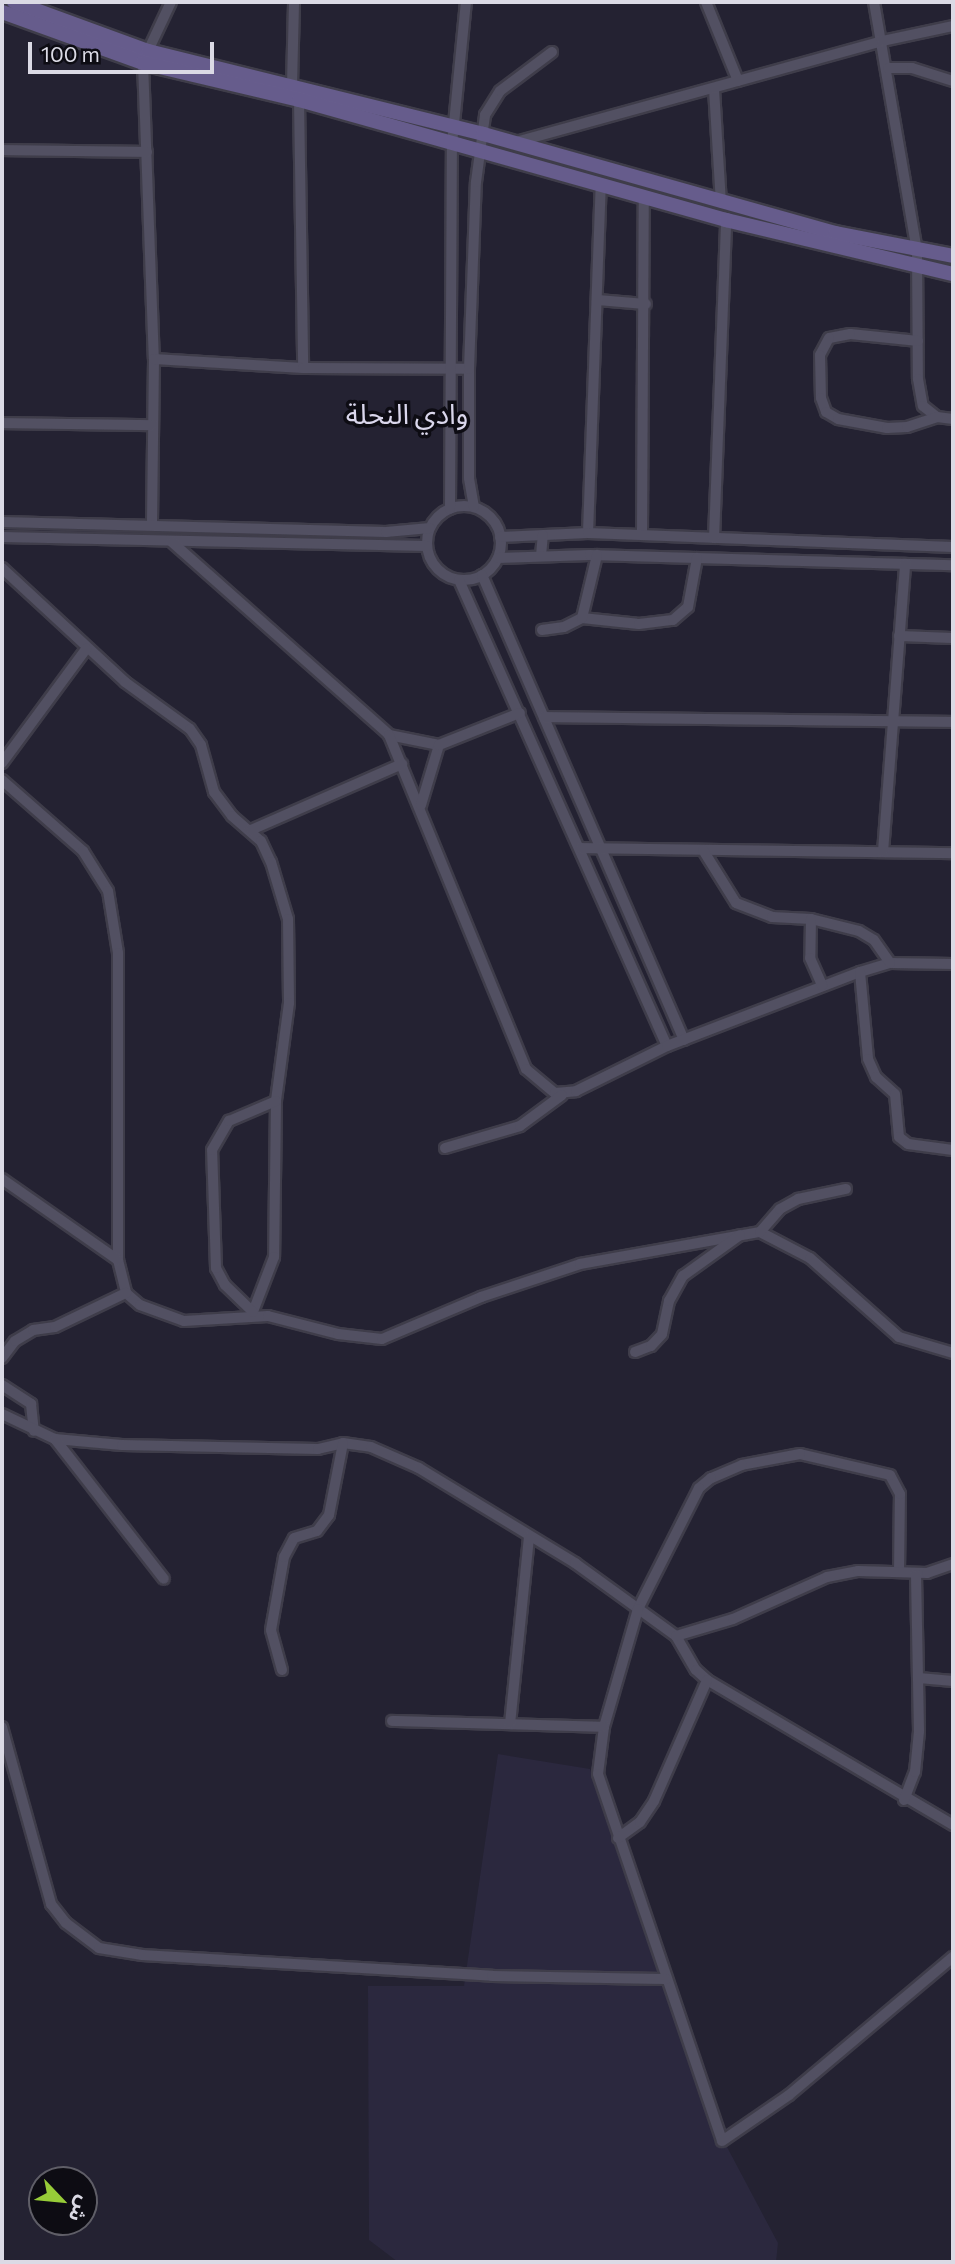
<!DOCTYPE html>
<meta charset="utf-8">
<style>
body{margin:0}
#map{position:relative;width:955px;height:2264px;overflow:hidden;background:#242232;font-family:Commissioner,"Noto Sans Arabic",sans-serif}
div>[style]{position:absolute}
.built>*{inset:0;background:#2b283e}
.roads{filter:drop-shadow(2px 0 #3f3d4a) drop-shadow(-2px 0 #3f3d4a) drop-shadow(0 2px #3f3d4a) drop-shadow(0 -2px #3f3d4a)}
.street>*{height:10px;margin:-5px;padding:0 5px;transform-origin:5px;border-radius:5px;background:#525062}
.street>.ring{margin:-5px;padding:0;box-sizing:content-box;background:none;border:10px solid #525062;border-radius:50%}
.secondary>*{height:14px;margin:-7px;padding:0 7px;transform-origin:7px;border-radius:7px;background:#665c8c}
span{translate:-50% -50%;white-space:nowrap;text-align:center;line-height:1.15;-webkit-text-stroke:7px #0d0c13;paint-order:stroke}
.neighbourhood-label{font-size:28px;color:#dad7ec}
.frame{position:absolute;inset:0;border:4px solid #dbdae5;pointer-events:none}
.north{position:absolute;left:28px;top:2166px;width:70px;height:70px;box-sizing:border-box;background:#0d0c13;border:2px solid #5f5e67;border-radius:50%;rotate:116deg;font-size:19px;font-weight:700;line-height:28px;text-align:center;color:#dbdae5}
.north::after{content:'';display:block;margin:auto;width:24px;height:32px;background:#97cc38;clip-path:polygon(50% 0,100% 100%,50% 72%,0 100%)}
.scale{position:absolute;left:28px;top:42px;width:186px;height:32px;box-sizing:border-box;border:4px solid #dbdae5;border-top:0;padding-left:9px;font-size:21px;line-height:24px;white-space:nowrap;color:#dbdae5;-webkit-text-stroke:5px #0d0c13;paint-order:stroke}
</style>
<div id="map">
<div class="built">
<i style="clip-path:polygon(498px 1754px,590px 1769px,710px 2115px,778px 2243px,776px 2262px,398px 2262px,369px 2240px,368px 1986px,464px 1986px)"></i>
</div>
<div class="roads">
<div class="street">
<i style="left:706px;top:2px;width:85px;rotate:67.9deg"></i>
<i style="left:874px;top:2px;width:252px;rotate:80.2deg"></i>
<i style="left:917px;top:250px;width:129px;rotate:89.6deg"></i>
<i style="left:918px;top:379px;width:27px;rotate:80deg"></i>
<i style="left:923px;top:406px;width:18px;rotate:38deg"></i>
<i style="left:937px;top:417px;width:16px;rotate:7deg"></i>
<i style="left:148px;top:51px;width:54px;rotate:-64.9deg"></i>
<i style="left:143px;top:63px;width:296px;rotate:87.9deg"></i>
<i style="left:154px;top:359px;width:165px;rotate:90.7deg"></i>
<i style="left:888px;top:68px;width:24px"></i>
<i style="left:912px;top:68px;width:43px;rotate:17.6deg"></i>
<i style="left:292px;top:85px;width:83px;rotate:-88.6deg"></i>
<i style="left:714px;top:89px;width:114px;rotate:86.5deg"></i>
<i style="left:299px;top:100px;width:268px;rotate:89.1deg"></i>
<i style="left:516px;top:142px;width:380px;rotate:-15.4deg"></i>
<i style="left:882px;top:41px;width:73px;rotate:-11.9deg"></i>
<i style="left:2px;top:150px;width:145px;rotate:0.8deg"></i>
<i style="left:597px;top:300px;width:49px;rotate:4.7deg"></i>
<i style="left:918px;top:341px;width:68px;rotate:-174.1deg"></i>
<i style="left:850px;top:334px;width:21px;rotate:169deg"></i>
<i style="left:829px;top:338px;width:19px;rotate:118deg"></i>
<i style="left:820px;top:355px;width:43px;rotate:88.7deg"></i>
<i style="left:821px;top:398px;width:15px;rotate:70deg"></i>
<i style="left:826px;top:412px;width:14px;rotate:30deg"></i>
<i style="left:838px;top:419px;width:50px;rotate:10.4deg"></i>
<i style="left:887px;top:428px;width:20px;rotate:-3deg"></i>
<i style="left:907px;top:427px;width:32px;rotate:-18deg"></i>
<i style="left:154px;top:359px;width:149px;rotate:3.5deg"></i>
<i style="left:303px;top:368px;width:166px;rotate:0.3deg"></i>
<i style="left:2px;top:423px;width:149px;rotate:0.8deg"></i>
<i class="ring" style="left:427px;top:506px;width:64px;height:64px"></i>
<i style="left:474px;top:507px;width:29px;rotate:-100deg"></i>
<i style="left:469px;top:478px;width:109px;rotate:-90deg"></i>
<i style="left:469px;top:369px;width:187px;rotate:-87.9deg"></i>
<i style="left:476px;top:182px;width:68px;rotate:-82.3deg"></i>
<i style="left:485px;top:115px;width:28px;rotate:-58deg"></i>
<i style="left:500px;top:91px;width:65px;rotate:-36.9deg"></i>
<i style="left:450px;top:509px;width:365px;rotate:-89.7deg"></i>
<i style="left:452px;top:144px;width:143px;rotate:-84.4deg"></i>
<i style="left:2px;top:522px;width:384px;rotate:1.5deg"></i>
<i style="left:386px;top:532px;width:44px;rotate:-5.2deg"></i>
<i style="left:588px;top:533px;width:350px;rotate:-87.9deg"></i>
<i style="left:642px;top:535px;width:338px;rotate:-89.7deg"></i>
<i style="left:2px;top:537px;width:425px;rotate:1.2deg"></i>
<i style="left:500px;top:537px;width:88px;rotate:-2.6deg"></i>
<i style="left:588px;top:533px;width:365px;rotate:2.2deg"></i>
<i style="left:714px;top:538px;width:318px;rotate:-87.8deg"></i>
<i style="left:172px;top:542px;width:290px;rotate:41.6deg"></i>
<i style="left:389px;top:735px;width:51px;rotate:11.3deg"></i>
<i style="left:541px;top:556px;width:21px;rotate:-85deg"></i>
<i style="left:498px;top:558px;width:92px;rotate:-1.9deg"></i>
<i style="left:590px;top:555px;width:363px;rotate:1.6deg"></i>
<i style="left:2px;top:568px;width:168px;rotate:42.8deg"></i>
<i style="left:125px;top:682px;width:80px;rotate:35.9deg"></i>
<i style="left:190px;top:729px;width:19px;rotate:55deg"></i>
<i style="left:201px;top:745px;width:49px;rotate:74.5deg"></i>
<i style="left:214px;top:792px;width:30px;rotate:53deg"></i>
<i style="left:232px;top:816px;width:38px;rotate:41deg"></i>
<i style="left:261px;top:841px;width:23px;rotate:65deg"></i>
<i style="left:271px;top:862px;width:59px;rotate:73.4deg"></i>
<i style="left:288px;top:919px;width:84px;rotate:89.3deg"></i>
<i style="left:289px;top:1003px;width:99px;rotate:97.6deg"></i>
<i style="left:276px;top:1101px;width:156px;rotate:90.7deg"></i>
<i style="left:274px;top:1257px;width:64px;rotate:111deg"></i>
<i style="left:482px;top:575px;width:507px;rotate:66.52deg"></i>
<i style="left:459px;top:580px;width:510px;rotate:65.95deg"></i>
<i style="left:582px;top:618px;width:57px;rotate:6deg"></i>
<i style="left:639px;top:624px;width:34px;rotate:-7deg"></i>
<i style="left:673px;top:620px;width:20px;rotate:-41deg"></i>
<i style="left:688px;top:607px;width:50px;rotate:-79.6deg"></i>
<i style="left:542px;top:630px;width:22px;rotate:-8deg"></i>
<i style="left:564px;top:627px;width:20px;rotate:-27deg"></i>
<i style="left:582px;top:618px;width:65px;rotate:-76.6deg"></i>
<i style="left:899px;top:636px;width:54px;rotate:2.1deg"></i>
<i style="left:544px;top:717px;width:409px;rotate:0.7deg"></i>
<i style="left:389px;top:735px;width:361px;rotate:67.7deg"></i>
<i style="left:526px;top:1069px;width:38px;rotate:40deg"></i>
<i style="left:555px;top:1093px;width:21px;rotate:-5deg"></i>
<i style="left:576px;top:1091px;width:102px;rotate:-26.3deg"></i>
<i style="left:667px;top:1046px;width:207px;rotate:-21deg"></i>
<i style="left:860px;top:972px;width:31px;rotate:-17deg"></i>
<i style="left:890px;top:963px;width:63px;rotate:0.9deg"></i>
<i style="left:2px;top:763px;width:142px;rotate:-53.6deg"></i>
<i style="left:2px;top:780px;width:108px;rotate:41.2deg"></i>
<i style="left:83px;top:851px;width:47px;rotate:58deg"></i>
<i style="left:108px;top:891px;width:63px;rotate:80.8deg"></i>
<i style="left:118px;top:953px;width:307px;rotate:90deg"></i>
<i style="left:118px;top:1260px;width:34px;rotate:76deg"></i>
<i style="left:126px;top:1293px;width:18px;rotate:41deg"></i>
<i style="left:140px;top:1305px;width:47px;rotate:20deg"></i>
<i style="left:184px;top:1321px;width:84px;rotate:-3.4deg"></i>
<i style="left:268px;top:1316px;width:72px;rotate:14.4deg"></i>
<i style="left:338px;top:1334px;width:44px;rotate:6.5deg"></i>
<i style="left:382px;top:1339px;width:108px;rotate:-23deg"></i>
<i style="left:481px;top:1297px;width:104px;rotate:-18.4deg"></i>
<i style="left:580px;top:1264px;width:183px;rotate:-10.1deg"></i>
<i style="left:760px;top:1232px;width:56px;rotate:27.5deg"></i>
<i style="left:810px;top:1258px;width:119px;rotate:41.6deg"></i>
<i style="left:899px;top:1337px;width:56px;rotate:16.5deg"></i>
<i style="left:421px;top:805px;width:63px;rotate:-73.3deg"></i>
<i style="left:439px;top:745px;width:87px;rotate:-21.6deg"></i>
<i style="left:251px;top:830px;width:165px;rotate:-23.6deg"></i>
<i style="left:581px;top:848px;width:372px;rotate:0.8deg"></i>
<i style="left:703px;top:850px;width:62px;rotate:58.1deg"></i>
<i style="left:736px;top:903px;width:39px;rotate:21deg"></i>
<i style="left:772px;top:917px;width:39px;rotate:3deg"></i>
<i style="left:811px;top:919px;width:49px;rotate:14deg"></i>
<i style="left:859px;top:931px;width:17px;rotate:31deg"></i>
<i style="left:874px;top:940px;width:28px;rotate:55deg"></i>
<i style="left:883px;top:852px;width:289px;rotate:-85.6deg"></i>
<i style="left:811px;top:919px;width:39px;rotate:91deg"></i>
<i style="left:810px;top:958px;width:30px;rotate:66deg"></i>
<i style="left:860px;top:972px;width:87px;rotate:84.7deg"></i>
<i style="left:868px;top:1059px;width:20px;rotate:66deg"></i>
<i style="left:876px;top:1077px;width:25px;rotate:42deg"></i>
<i style="left:895px;top:1094px;width:43px;rotate:84.7deg"></i>
<i style="left:899px;top:1137px;width:11px;rotate:38deg"></i>
<i style="left:908px;top:1144px;width:45px;rotate:7.6deg"></i>
<i style="left:445px;top:1148px;width:78px;rotate:-16.3deg"></i>
<i style="left:520px;top:1126px;width:52px;rotate:-36.4deg"></i>
<i style="left:2px;top:1179px;width:141px;rotate:34.9deg"></i>
<i style="left:760px;top:1232px;width:30px;rotate:-49deg"></i>
<i style="left:780px;top:1209px;width:21px;rotate:-29deg"></i>
<i style="left:798px;top:1199px;width:49px;rotate:-11.8deg"></i>
<i style="left:253px;top:1312px;width:39px;rotate:-136deg"></i>
<i style="left:225px;top:1285px;width:19px;rotate:-118deg"></i>
<i style="left:216px;top:1268px;width:118px;rotate:-91.9deg"></i>
<i style="left:212px;top:1150px;width:34px;rotate:-60deg"></i>
<i style="left:229px;top:1121px;width:51px;rotate:-23.1deg"></i>
<i style="left:635px;top:1352px;width:17px;rotate:-21deg"></i>
<i style="left:651px;top:1346px;width:16px;rotate:-47deg"></i>
<i style="left:662px;top:1334px;width:34px;rotate:-78deg"></i>
<i style="left:669px;top:1301px;width:29px;rotate:-61deg"></i>
<i style="left:683px;top:1276px;width:70px;rotate:-35.7deg"></i>
<i style="left:2px;top:1358px;width:21px;rotate:-53deg"></i>
<i style="left:15px;top:1341px;width:21px;rotate:-31deg"></i>
<i style="left:33px;top:1330px;width:22px;rotate:-8deg"></i>
<i style="left:55px;top:1327px;width:79px;rotate:-25.6deg"></i>
<i style="left:2px;top:1385px;width:35px;rotate:33deg"></i>
<i style="left:31px;top:1404px;width:27px;rotate:84deg"></i>
<i style="left:2px;top:1414px;width:59px;rotate:25.3deg"></i>
<i style="left:55px;top:1439px;width:67px;rotate:5.1deg"></i>
<i style="left:122px;top:1445px;width:196px;rotate:1.2deg"></i>
<i style="left:318px;top:1449px;width:26px;rotate:-13deg"></i>
<i style="left:343px;top:1443px;width:28px;rotate:8deg"></i>
<i style="left:371px;top:1447px;width:52px;rotate:23.6deg"></i>
<i style="left:419px;top:1468px;width:183px;rotate:31.3deg"></i>
<i style="left:575px;top:1563px;width:125px;rotate:35.9deg"></i>
<i style="left:676px;top:1636px;width:39px;rotate:60deg"></i>
<i style="left:696px;top:1670px;width:15px;rotate:42deg"></i>
<i style="left:707px;top:1680px;width:286px;rotate:30.5deg"></i>
<i style="left:55px;top:1439px;width:177px;rotate:52.1deg"></i>
<i style="left:899px;top:1572px;width:78px;rotate:-89.3deg"></i>
<i style="left:900px;top:1494px;width:21px;rotate:-118deg"></i>
<i style="left:890px;top:1475px;width:92px;rotate:-166.9deg"></i>
<i style="left:800px;top:1454px;width:59px;rotate:169.3deg"></i>
<i style="left:742px;top:1465px;width:34px;rotate:157deg"></i>
<i style="left:711px;top:1478px;width:16px;rotate:140deg"></i>
<i style="left:699px;top:1488px;width:136px;rotate:116.8deg"></i>
<i style="left:638px;top:1609px;width:123px;rotate:106.1deg"></i>
<i style="left:604px;top:1727px;width:47px;rotate:97.3deg"></i>
<i style="left:598px;top:1774px;width:387px;rotate:71.3deg"></i>
<i style="left:722px;top:2141px;width:81px;rotate:-34.5deg"></i>
<i style="left:789px;top:2095px;width:214px;rotate:-40.1deg"></i>
<i style="left:676px;top:1636px;width:59px;rotate:-16.6deg"></i>
<i style="left:733px;top:1619px;width:103px;rotate:-24.1deg"></i>
<i style="left:827px;top:1577px;width:32px;rotate:-11deg"></i>
<i style="left:858px;top:1571px;width:69px;rotate:1.7deg"></i>
<i style="left:927px;top:1573px;width:28px;rotate:-19deg"></i>
<i style="left:282px;top:1670px;width:41px;rotate:-105.4deg"></i>
<i style="left:271px;top:1630px;width:74px;rotate:-79.9deg"></i>
<i style="left:284px;top:1557px;width:21px;rotate:-62deg"></i>
<i style="left:294px;top:1538px;width:24px;rotate:-17deg"></i>
<i style="left:317px;top:1531px;width:20px;rotate:-53deg"></i>
<i style="left:329px;top:1515px;width:73px;rotate:-79deg"></i>
<i style="left:919px;top:1678px;width:34px;rotate:5deg"></i>
<i style="left:392px;top:1721px;width:212px;rotate:1.6deg"></i>
<i style="left:510px;top:1724px;width:188px;rotate:-84.2deg"></i>
<i style="left:2px;top:1727px;width:184px;rotate:74.5deg"></i>
<i style="left:51px;top:1904px;width:24px;rotate:52deg"></i>
<i style="left:66px;top:1923px;width:41px;rotate:37.1deg"></i>
<i style="left:99px;top:1948px;width:44px;rotate:9.2deg"></i>
<i style="left:142px;top:1955px;width:351px;rotate:3.4deg"></i>
<i style="left:492px;top:1976px;width:174px;rotate:1deg"></i>
<i style="left:904px;top:1800px;width:30px;rotate:-69deg"></i>
<i style="left:915px;top:1772px;width:41px;rotate:-84.4deg"></i>
<i style="left:919px;top:1731px;width:156px;rotate:-91.1deg"></i>
<i style="left:618px;top:1838px;width:27px;rotate:-36deg"></i>
<i style="left:640px;top:1822px;width:25px;rotate:-56deg"></i>
<i style="left:654px;top:1801px;width:132px;rotate:-66.3deg"></i>
</div>
<div class="secondary">
<i style="left:14px;top:2px;width:143px;rotate:20.1deg"></i>
<i style="left:148px;top:51px;width:345px;rotate:13.9deg"></i>
<i style="left:483px;top:134px;width:366px;rotate:15.7deg"></i>
<i style="left:835px;top:233px;width:120px;rotate:11deg"></i>
<i style="left:2px;top:12px;width:150px;rotate:19.9deg"></i>
<i style="left:143px;top:63px;width:160px;rotate:13.3deg"></i>
<i style="left:299px;top:100px;width:444px;rotate:15.7deg"></i>
<i style="left:726px;top:220px;width:233px;rotate:13.4deg"></i>
</div>
</div>
<div class="neighbourhood-label">
<span style="left:407px;top:413px">وادي النحلة</span>
</div>
<div class="frame"></div>
<div class="north">ش</div>
<div class="scale">100 m</div>
</div>
